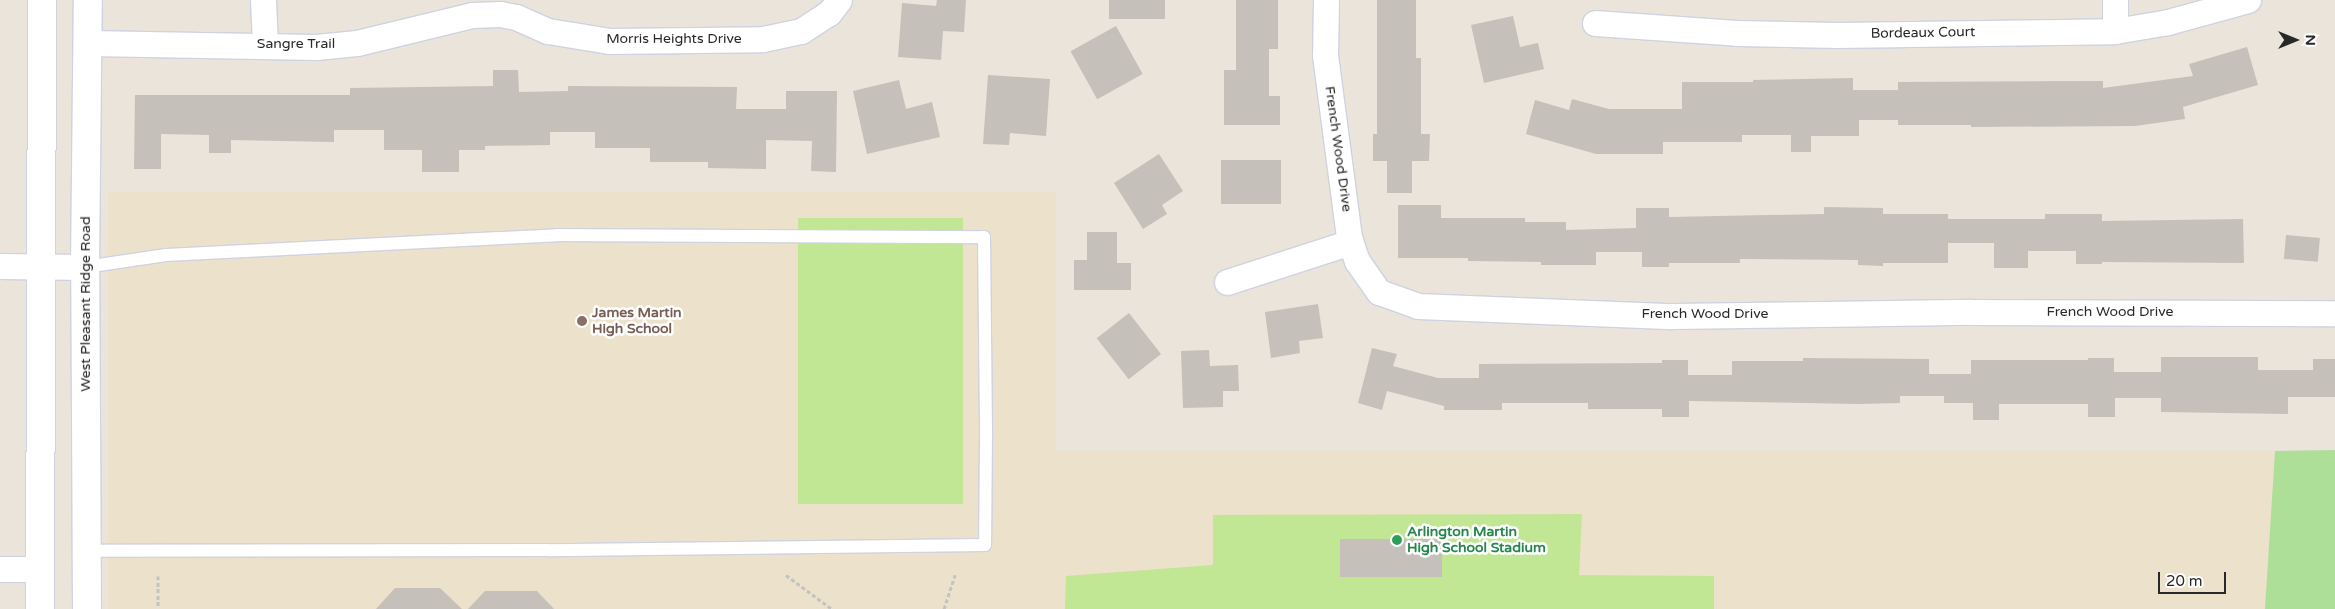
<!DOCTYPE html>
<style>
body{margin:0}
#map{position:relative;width:2335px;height:609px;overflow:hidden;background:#eae4da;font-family:"Varela Round",sans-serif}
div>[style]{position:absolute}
.education>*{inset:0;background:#ece1ca}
.green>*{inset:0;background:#aedf98}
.pitch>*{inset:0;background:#c1e694;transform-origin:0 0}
.building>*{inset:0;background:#c5c0ba;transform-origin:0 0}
.path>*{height:3px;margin-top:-1.5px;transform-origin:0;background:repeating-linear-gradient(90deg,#c3c3c3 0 4px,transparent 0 6.5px)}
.roads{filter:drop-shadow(1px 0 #cfd2e1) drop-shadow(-1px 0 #cfd2e1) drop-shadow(0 1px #cfd2e1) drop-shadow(0 -1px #cfd2e1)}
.service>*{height:12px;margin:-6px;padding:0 6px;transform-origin:6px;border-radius:6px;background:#fff}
.minor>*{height:25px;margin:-12.5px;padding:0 12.5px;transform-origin:12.5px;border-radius:12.5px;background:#fff}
.secondary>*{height:28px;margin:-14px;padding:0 14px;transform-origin:14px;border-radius:14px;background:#fff}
.dots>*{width:14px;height:14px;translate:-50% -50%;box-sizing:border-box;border:2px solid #fff;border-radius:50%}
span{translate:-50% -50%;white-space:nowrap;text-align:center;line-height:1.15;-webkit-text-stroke:5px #fff;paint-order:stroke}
.street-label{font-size:14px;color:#282828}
.education-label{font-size:14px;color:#785e54;font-weight:700}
.left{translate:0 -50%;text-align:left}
.leisure-label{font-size:14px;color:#27864d;font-weight:700}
.north{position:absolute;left:2270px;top:15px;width:50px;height:50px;-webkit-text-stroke:4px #fff;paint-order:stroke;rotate:90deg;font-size:14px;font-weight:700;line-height:20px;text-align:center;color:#282828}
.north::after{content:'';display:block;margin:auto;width:18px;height:22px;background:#282828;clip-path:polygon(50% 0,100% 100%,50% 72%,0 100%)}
.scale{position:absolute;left:2158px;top:572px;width:68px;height:22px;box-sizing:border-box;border:2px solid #282828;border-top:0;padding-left:6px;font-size:15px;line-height:18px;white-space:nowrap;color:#282828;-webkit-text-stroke:4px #fff;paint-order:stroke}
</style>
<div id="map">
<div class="education">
<i style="clip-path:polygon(108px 192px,1056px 192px,1056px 451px,2335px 451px,2335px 609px,108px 609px)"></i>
</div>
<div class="green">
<i style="clip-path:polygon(2335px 450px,2335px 609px,2265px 609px,2275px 451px)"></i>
</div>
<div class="pitch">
<i style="left:798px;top:218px;width:165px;height:286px"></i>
<i style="clip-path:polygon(1582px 514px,1579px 575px,1714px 576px,1714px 609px,1065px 609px,1066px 576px,1213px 565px,1213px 515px)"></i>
</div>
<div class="building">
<i style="clip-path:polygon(937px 0,966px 0,964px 32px,943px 31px,941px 60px,898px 57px,902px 3px,936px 6px)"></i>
<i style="left:1109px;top:0;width:56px;height:19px"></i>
<i style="clip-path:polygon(1236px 0,1278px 0,1278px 49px,1269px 49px,1269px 96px,1280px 96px,1280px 125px,1224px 125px,1224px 70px,1236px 70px)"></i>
<i style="clip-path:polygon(1377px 0,1416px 0,1416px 58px,1421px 58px,1421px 134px,1430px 134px,1429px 161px,1412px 161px,1412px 193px,1387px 193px,1387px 161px,1373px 161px,1373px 134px,1377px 134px)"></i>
<i style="clip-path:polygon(1513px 16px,1520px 47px,1538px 43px,1544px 69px,1484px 83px,1471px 25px)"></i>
<i style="left:1116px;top:26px;width:55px;height:52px;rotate:61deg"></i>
<i style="clip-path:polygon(2247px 47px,2258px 85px,2183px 107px,2185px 119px,2135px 126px,1971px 127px,1971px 125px,1898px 125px,1898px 120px,1859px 120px,1859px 136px,1811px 136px,1811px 152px,1791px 152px,1791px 135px,1742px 135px,1742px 142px,1663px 142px,1663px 154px,1596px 154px,1526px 134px,1535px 100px,1569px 110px,1572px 99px,1609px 109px,1682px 109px,1682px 82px,1753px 82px,1753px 80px,1853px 78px,1853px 90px,1898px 90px,1898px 82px,2103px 81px,2103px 88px,2193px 76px,2189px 64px)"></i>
<i style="clip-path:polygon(493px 70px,518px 70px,519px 92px,568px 91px,568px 86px,737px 87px,736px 109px,786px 109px,786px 91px,837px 91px,836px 172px,811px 171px,812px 141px,766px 140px,766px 169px,708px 168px,708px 162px,650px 162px,650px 148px,595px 148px,595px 132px,550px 132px,550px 145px,485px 146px,485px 150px,459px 150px,459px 172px,422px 172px,422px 150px,384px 150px,384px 130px,334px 130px,334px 142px,231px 140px,231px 153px,209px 153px,209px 135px,161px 134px,161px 169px,134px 169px,135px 95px,350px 95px,350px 88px,493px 86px)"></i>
<i style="clip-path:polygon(988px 75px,1050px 79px,1046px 136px,1010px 133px,1009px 145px,983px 144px)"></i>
<i style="clip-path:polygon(899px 80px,906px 109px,932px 102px,940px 137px,867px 154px,853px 91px)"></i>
<i style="clip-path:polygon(1159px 154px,1183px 191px,1162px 205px,1167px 214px,1143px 229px,1114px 183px)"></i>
<i style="left:1281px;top:160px;width:44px;height:60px;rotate:90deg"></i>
<i style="clip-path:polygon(1398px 205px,1441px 205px,1441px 218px,1525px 218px,1525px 222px,1566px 222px,1566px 230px,1636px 228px,1636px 208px,1669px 208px,1669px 217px,1824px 214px,1824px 207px,1883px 208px,1883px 214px,1948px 214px,1948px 219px,2045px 219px,2045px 214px,2102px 214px,2102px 221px,2243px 219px,2244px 263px,2102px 262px,2102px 264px,2076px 264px,2076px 251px,2028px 251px,2028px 268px,1994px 268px,1994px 243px,1948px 243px,1948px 263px,1883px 263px,1883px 266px,1858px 265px,1858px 260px,1740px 259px,1740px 263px,1669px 263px,1669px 267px,1642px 267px,1642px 252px,1596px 252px,1596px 265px,1541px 265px,1541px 262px,1468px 261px,1468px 258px,1398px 258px)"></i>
<i style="clip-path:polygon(1087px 232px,1117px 232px,1117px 263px,1131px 263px,1131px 290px,1074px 290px,1074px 260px,1087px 260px)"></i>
<i style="left:2286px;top:235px;width:34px;height:24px;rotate:5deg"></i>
<i style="clip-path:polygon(1318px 304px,1323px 338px,1299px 341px,1300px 353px,1271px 358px,1265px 312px)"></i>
<i style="left:1129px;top:313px;width:52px;height:41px;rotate:52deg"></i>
<i style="clip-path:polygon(1372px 348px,1397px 354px,1393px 366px,1438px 378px,1479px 378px,1479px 364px,1662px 363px,1662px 360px,1688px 360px,1688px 375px,1732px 375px,1732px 361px,1803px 361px,1803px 358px,1929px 359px,1929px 374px,1971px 374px,1971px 360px,2088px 360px,2088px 358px,2114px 358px,2114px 372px,2161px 372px,2161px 357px,2258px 357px,2258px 370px,2313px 370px,2313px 359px,2335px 359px,2335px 397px,2288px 397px,2288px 414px,2161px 412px,2161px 398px,2115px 398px,2115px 417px,2088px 417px,2088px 404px,1999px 404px,1999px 420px,1973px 420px,1973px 403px,1944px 403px,1944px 396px,1900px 396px,1900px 403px,1858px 404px,1689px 401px,1689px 417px,1662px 417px,1662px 409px,1588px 409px,1588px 403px,1502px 403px,1502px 410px,1444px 410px,1444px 406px,1387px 391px,1382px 410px,1358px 403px)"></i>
<i style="clip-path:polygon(1209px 350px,1210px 366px,1238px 365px,1239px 391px,1223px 391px,1223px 407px,1183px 408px,1181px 351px)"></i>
<i style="left:1340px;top:539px;width:102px;height:38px"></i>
<i style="clip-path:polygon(395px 588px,440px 588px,462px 609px,376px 609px)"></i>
<i style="clip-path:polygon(485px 591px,537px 591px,554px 609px,468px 609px)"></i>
</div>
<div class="path">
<i style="left:786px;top:575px;width:57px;rotate:36.5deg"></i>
<i style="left:158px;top:576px;width:33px;rotate:90deg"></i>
<i style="left:944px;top:609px;width:36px;rotate:-72deg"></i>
</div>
<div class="roads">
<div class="service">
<i style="left:85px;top:267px;width:82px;rotate:-8.4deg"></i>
<i style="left:166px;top:255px;width:392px;rotate:-2.9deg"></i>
<i style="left:557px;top:235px;width:427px;rotate:0.3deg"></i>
<i style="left:984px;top:237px;width:199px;rotate:89.4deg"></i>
<i style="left:986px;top:436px;width:109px;rotate:90.5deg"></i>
<i style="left:985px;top:545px;width:437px;rotate:179.3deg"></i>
<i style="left:548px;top:550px;width:462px;rotate:179.9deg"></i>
</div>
<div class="minor">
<i style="left:263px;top:0;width:44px;rotate:87.4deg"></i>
<i style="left:1326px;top:0;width:55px;rotate:91deg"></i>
<i style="left:1325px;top:55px;width:185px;rotate:82.5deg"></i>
<i style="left:1349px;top:238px;width:24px;rotate:71deg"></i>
<i style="left:1357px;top:261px;width:38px;rotate:55deg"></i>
<i style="left:1379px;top:292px;width:41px;rotate:19.7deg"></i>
<i style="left:1418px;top:306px;width:254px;rotate:2.3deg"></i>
<i style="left:1672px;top:316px;width:299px;rotate:-0.8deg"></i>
<i style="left:1971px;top:312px;width:364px;rotate:0.2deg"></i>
<i style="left:2115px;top:0;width:31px;rotate:90deg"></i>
<i style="left:1595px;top:23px;width:142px;rotate:4deg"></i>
<i style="left:1737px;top:33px;width:101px;rotate:1.1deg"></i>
<i style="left:1838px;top:35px;width:277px;rotate:-0.8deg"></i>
<i style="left:2115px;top:31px;width:54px;rotate:-9.6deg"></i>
<i style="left:2168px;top:22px;width:83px;rotate:-15.4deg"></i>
<i style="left:88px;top:43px;width:228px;rotate:1deg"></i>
<i style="left:316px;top:47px;width:41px;rotate:-5.6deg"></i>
<i style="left:357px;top:43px;width:118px;rotate:-13.7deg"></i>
<i style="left:472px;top:15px;width:28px;rotate:-2deg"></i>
<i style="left:500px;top:14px;width:16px;rotate:11deg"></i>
<i style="left:516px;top:17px;width:35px;rotate:24deg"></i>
<i style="left:548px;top:31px;width:63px;rotate:9.2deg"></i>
<i style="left:610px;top:41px;width:153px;rotate:-0.7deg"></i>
<i style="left:763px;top:39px;width:39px;rotate:-12deg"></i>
<i style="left:801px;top:31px;width:33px;rotate:-33deg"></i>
<i style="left:829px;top:13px;width:16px;rotate:-52deg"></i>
<i style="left:0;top:266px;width:85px;rotate:0.7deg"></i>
<i style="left:1227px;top:282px;width:130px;rotate:-17.9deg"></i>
<i style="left:0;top:569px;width:39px;rotate:-1deg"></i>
</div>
<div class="secondary">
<i style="left:40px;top:609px;width:609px;rotate:-89.81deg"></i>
<i style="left:87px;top:609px;width:342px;rotate:-90.3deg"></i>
<i style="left:85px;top:267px;width:267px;rotate:-89.4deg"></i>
</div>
</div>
<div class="dots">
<i style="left:582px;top:321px;background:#8d6e63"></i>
<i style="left:1397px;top:540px;background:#2e9e5b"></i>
</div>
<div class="street-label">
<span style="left:1923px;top:33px;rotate:-1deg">Bordeaux Court</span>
<span style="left:674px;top:39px">Morris Heights Drive</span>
<span style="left:296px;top:44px">Sangre Trail</span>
<span style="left:1338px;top:149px;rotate:82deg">French Wood Drive</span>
<span style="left:86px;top:304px;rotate:-90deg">West Pleasant Ridge Road</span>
<span style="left:2110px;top:312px">French Wood Drive</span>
<span style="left:1705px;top:314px">French Wood Drive</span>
</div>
<div class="education-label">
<span class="left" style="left:592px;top:321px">James Martin<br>High School</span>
</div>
<div class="leisure-label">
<span class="left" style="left:1407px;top:540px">Arlington Martin<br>High School Stadium</span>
</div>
<div class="north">N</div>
<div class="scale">20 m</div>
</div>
